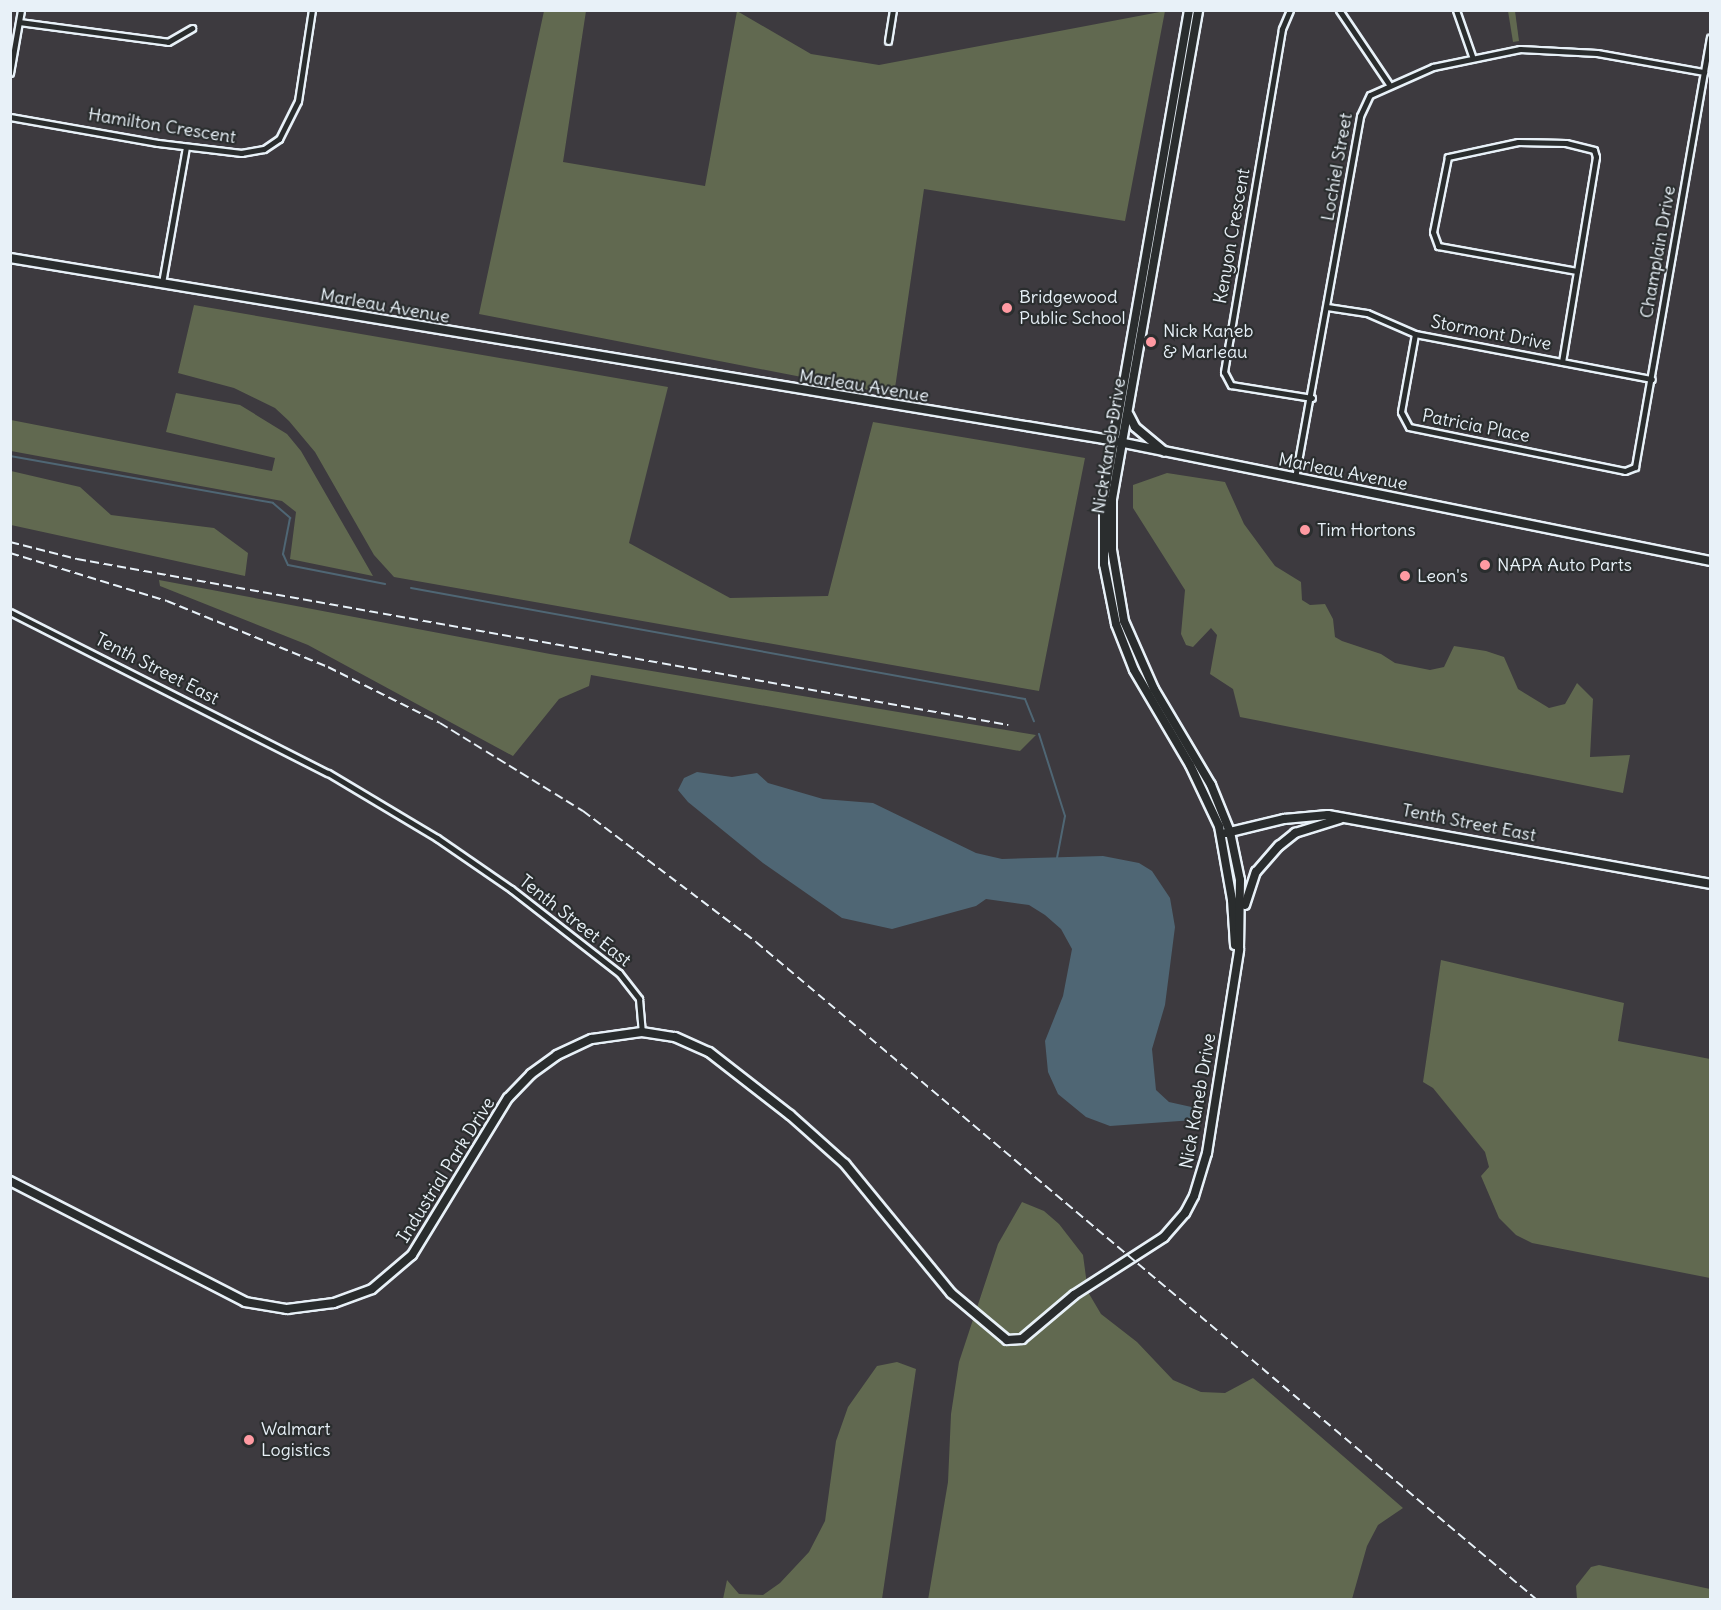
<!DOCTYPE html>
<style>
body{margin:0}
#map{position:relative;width:1721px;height:1610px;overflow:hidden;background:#3d3a3f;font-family:Delius,sans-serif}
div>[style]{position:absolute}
.green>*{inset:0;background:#616950}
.water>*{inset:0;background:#4f6674}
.stream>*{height:2px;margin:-1px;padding:0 1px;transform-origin:1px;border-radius:1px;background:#4f6674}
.roads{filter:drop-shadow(2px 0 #e8f1f8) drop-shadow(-2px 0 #e8f1f8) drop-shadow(0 2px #e8f1f8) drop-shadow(0 -2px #e8f1f8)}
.street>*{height:5px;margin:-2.5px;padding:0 2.5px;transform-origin:2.5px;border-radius:2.5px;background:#2a2d2e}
.secondary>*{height:8px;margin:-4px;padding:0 4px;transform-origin:4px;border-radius:4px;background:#2a2d2e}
.rail>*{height:2px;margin-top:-1px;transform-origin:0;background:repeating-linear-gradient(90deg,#e8f1f8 0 9px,transparent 0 13.5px)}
.dots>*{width:16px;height:16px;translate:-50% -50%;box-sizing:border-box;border:3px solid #2a2d2e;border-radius:50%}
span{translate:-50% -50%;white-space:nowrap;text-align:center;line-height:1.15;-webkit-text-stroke:4.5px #2a2d2e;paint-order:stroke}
.street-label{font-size:18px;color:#e8f1f8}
.poi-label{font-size:18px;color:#e8f1f8}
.left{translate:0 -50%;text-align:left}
.frame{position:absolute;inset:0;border:12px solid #e8f1f8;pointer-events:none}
</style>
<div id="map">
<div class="green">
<i style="clip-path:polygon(544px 11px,586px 11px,563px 162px,705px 186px,737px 11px,811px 54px,879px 65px,1165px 11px,1125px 221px,924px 189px,894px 395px,479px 314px)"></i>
<i style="clip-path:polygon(1508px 11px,1515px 11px,1519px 41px,1513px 42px)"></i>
<i style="clip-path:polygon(194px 305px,668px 387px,629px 543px,730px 598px,828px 596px,873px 422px,1085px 458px,1039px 691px,394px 577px,374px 555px,315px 452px,289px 421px,275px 408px,234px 388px,178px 373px)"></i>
<i style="clip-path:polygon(176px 393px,240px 405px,287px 434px,301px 451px,373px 576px,290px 559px,296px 512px,282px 501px,11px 451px,11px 420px,272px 471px,275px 458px,166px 432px)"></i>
<i style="clip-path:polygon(11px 471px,80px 487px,111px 515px,214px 528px,248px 553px,245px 576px,11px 525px)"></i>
<i style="clip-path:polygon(1167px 473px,1225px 482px,1244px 524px,1275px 566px,1301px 582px,1302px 600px,1310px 605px,1325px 604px,1333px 619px,1335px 637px,1342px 641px,1381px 654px,1395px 663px,1430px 670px,1444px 667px,1454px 646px,1486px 651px,1504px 657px,1518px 689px,1549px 708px,1565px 704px,1577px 683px,1593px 699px,1590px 757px,1630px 755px,1623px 793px,1240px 717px,1233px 689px,1210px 674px,1217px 635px,1211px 628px,1193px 647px,1186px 645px,1181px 634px,1185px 590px,1133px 508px,1133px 485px)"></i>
<i style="clip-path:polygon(159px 580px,550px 654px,1036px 735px,1020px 751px,591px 675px,589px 686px,559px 699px,513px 756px,308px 645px,160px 586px)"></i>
<i style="clip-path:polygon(1441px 960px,1624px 1003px,1618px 1041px,1710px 1059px,1710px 1278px,1532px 1243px,1516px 1235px,1499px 1218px,1481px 1176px,1489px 1167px,1485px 1152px,1433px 1088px,1423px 1082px)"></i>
<i style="clip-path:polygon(1022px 1202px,1044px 1211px,1059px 1224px,1083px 1255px,1088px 1292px,1101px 1314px,1137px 1342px,1173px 1380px,1201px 1392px,1225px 1393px,1253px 1378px,1403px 1508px,1378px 1525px,1367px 1546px,1352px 1599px,928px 1600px,948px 1482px,951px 1414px,959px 1362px,998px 1244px)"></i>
<i style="clip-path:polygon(897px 1362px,916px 1369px,882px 1599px,723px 1599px,727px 1580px,739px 1594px,763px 1595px,780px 1583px,809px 1552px,825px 1521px,836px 1441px,848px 1407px,877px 1366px)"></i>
<i style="clip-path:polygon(1599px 1565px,1710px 1589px,1710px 1599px,1577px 1599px,1576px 1586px,1591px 1567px)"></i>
</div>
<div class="water">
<i style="clip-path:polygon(697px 772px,732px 777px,757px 773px,768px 783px,823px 799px,873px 803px,976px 853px,1002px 859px,1103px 856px,1139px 863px,1152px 871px,1170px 898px,1175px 927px,1165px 1005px,1152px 1049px,1156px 1090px,1169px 1102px,1196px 1108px,1194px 1120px,1110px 1126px,1086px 1117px,1058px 1094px,1048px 1072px,1045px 1041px,1063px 996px,1072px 949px,1061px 929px,1045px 915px,1029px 905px,986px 899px,976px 906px,892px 929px,842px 918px,763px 863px,688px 802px,678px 790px,684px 778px)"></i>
</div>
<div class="stream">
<i style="left:10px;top:456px;width:267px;rotate:10.1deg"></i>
<i style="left:273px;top:503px;width:23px;rotate:41deg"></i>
<i style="left:290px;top:518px;width:37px;rotate:101deg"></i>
<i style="left:283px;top:554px;width:12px;rotate:66deg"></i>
<i style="left:288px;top:565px;width:99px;rotate:11.1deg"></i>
<i style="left:411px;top:588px;width:624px;rotate:10.25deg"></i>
<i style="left:1025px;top:699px;width:24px;rotate:68deg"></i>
<i style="left:1039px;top:734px;width:86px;rotate:72.4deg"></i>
<i style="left:1065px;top:816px;width:43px;rotate:100.8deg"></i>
</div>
<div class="roads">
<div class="street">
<i style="left:1290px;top:10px;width:21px;rotate:113deg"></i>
<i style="left:1282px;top:29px;width:348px;rotate:99.6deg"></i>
<i style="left:1224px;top:372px;width:15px;rotate:62deg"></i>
<i style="left:1231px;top:385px;width:82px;rotate:9.1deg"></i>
<i style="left:1339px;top:10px;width:89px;rotate:56deg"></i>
<i style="left:1456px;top:10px;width:49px;rotate:70.8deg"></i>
<i style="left:19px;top:22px;width:150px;rotate:7.6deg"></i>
<i style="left:168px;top:42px;width:28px;rotate:-30deg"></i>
<i style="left:888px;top:41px;width:31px;rotate:-81deg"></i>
<i style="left:10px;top:73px;width:64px;rotate:-80.1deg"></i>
<i style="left:10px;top:117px;width:150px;rotate:10deg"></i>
<i style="left:158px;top:143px;width:84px;rotate:6.9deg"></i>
<i style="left:241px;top:153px;width:23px;rotate:-10deg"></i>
<i style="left:264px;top:149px;width:18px;rotate:-34deg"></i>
<i style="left:279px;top:139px;width:42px;rotate:-63.4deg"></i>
<i style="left:298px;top:101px;width:92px;rotate:-81.3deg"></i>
<i style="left:162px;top:283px;width:138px;rotate:-80deg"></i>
<i style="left:1327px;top:307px;width:40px;rotate:8.5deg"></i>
<i style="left:1367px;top:313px;width:52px;rotate:23.6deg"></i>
<i style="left:1415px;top:334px;width:241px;rotate:10.8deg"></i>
<i style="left:1415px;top:334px;width:79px;rotate:100.2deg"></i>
<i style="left:1401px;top:412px;width:17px;rotate:62deg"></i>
<i style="left:1409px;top:427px;width:220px;rotate:11.5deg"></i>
<i style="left:1625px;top:471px;width:11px;rotate:-22deg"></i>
<i style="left:1635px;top:467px;width:436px;rotate:-80.1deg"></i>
<i style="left:1562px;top:362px;width:208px;rotate:-80.6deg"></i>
<i style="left:1596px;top:157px;width:7px;rotate:-106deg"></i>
<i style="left:1594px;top:150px;width:29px;rotate:-166deg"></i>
<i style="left:1566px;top:143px;width:48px;rotate:-178.8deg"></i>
<i style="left:1518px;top:142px;width:72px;rotate:167.9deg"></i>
<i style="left:1448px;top:157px;width:76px;rotate:101.3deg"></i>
<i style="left:1433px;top:232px;width:15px;rotate:70deg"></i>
<i style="left:1438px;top:246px;width:141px;rotate:10.2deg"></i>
<i style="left:1295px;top:478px;width:368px;rotate:-79.8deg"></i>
<i style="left:1360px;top:116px;width:23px;rotate:-65deg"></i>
<i style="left:1370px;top:95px;width:69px;rotate:-24deg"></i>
<i style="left:1433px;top:67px;width:89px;rotate:-11.7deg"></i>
<i style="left:1520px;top:49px;width:77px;rotate:3deg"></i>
<i style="left:1597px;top:53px;width:109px;rotate:10.1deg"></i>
<i style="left:10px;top:612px;width:356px;rotate:26.9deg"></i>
<i style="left:328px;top:773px;width:127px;rotate:30.8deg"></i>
<i style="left:437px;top:838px;width:90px;rotate:34.6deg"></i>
<i style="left:511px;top:889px;width:137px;rotate:37.9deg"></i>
<i style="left:619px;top:973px;width:33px;rotate:52deg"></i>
<i style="left:639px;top:999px;width:33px;rotate:85deg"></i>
</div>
<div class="secondary">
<i style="left:1189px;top:10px;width:495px;rotate:99.9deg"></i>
<i style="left:1104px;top:498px;width:66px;rotate:90deg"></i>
<i style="left:1104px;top:564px;width:61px;rotate:78.7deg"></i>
<i style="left:1116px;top:624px;width:49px;rotate:68.6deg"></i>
<i style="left:1134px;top:670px;width:110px;rotate:59.5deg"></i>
<i style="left:1190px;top:765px;width:68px;rotate:64.6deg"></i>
<i style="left:1219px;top:826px;width:75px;rotate:80deg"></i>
<i style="left:1232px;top:900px;width:45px;rotate:86.2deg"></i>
<i style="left:10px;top:258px;width:1109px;rotate:9.39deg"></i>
<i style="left:1104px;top:439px;width:618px;rotate:11.38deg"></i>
<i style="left:1129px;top:415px;width:13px;rotate:63deg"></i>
<i style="left:1135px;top:427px;width:38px;rotate:40deg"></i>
<i style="left:1226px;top:833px;width:60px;rotate:-13.6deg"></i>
<i style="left:1284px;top:819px;width:44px;rotate:-5.2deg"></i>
<i style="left:1328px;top:815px;width:388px;rotate:10.2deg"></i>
<i style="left:1245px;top:905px;width:35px;rotate:-72deg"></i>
<i style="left:1256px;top:872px;width:35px;rotate:-49deg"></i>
<i style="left:1279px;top:846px;width:21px;rotate:-39deg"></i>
<i style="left:1295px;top:833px;width:47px;rotate:-17.3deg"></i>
<i style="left:10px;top:1181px;width:264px;rotate:27.2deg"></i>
<i style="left:245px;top:1302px;width:43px;rotate:9.5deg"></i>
<i style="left:287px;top:1309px;width:47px;rotate:-7.3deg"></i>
<i style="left:334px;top:1303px;width:40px;rotate:-20.2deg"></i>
<i style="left:372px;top:1289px;width:52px;rotate:-40.4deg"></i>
<i style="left:412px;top:1255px;width:184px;rotate:-58.6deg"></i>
<i style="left:508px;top:1098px;width:33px;rotate:-46deg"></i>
<i style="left:531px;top:1074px;width:32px;rotate:-36deg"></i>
<i style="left:557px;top:1055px;width:38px;rotate:-25deg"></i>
<i style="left:592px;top:1039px;width:50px;rotate:-8deg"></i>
<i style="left:642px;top:1032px;width:33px;rotate:9deg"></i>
<i style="left:675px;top:1037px;width:37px;rotate:24deg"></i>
<i style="left:709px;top:1052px;width:103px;rotate:37.9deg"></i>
<i style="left:790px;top:1115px;width:74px;rotate:41.7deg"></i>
<i style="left:845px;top:1164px;width:167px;rotate:50.6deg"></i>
<i style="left:951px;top:1293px;width:73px;rotate:40deg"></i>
<i style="left:1007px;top:1340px;width:15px;rotate:-4deg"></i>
<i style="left:1022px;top:1339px;width:68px;rotate:-40.2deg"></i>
<i style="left:1074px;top:1295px;width:107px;rotate:-32.8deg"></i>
<i style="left:1164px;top:1237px;width:32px;rotate:-49deg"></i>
<i style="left:1185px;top:1213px;width:19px;rotate:-62deg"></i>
<i style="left:1194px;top:1196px;width:45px;rotate:-73.2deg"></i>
<i style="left:1207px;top:1153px;width:206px;rotate:-81deg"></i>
<i style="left:1239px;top:950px;width:70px;rotate:-89.2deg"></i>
<i style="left:1240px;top:880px;width:49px;rotate:-101.8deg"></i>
<i style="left:1230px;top:832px;width:51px;rotate:-112deg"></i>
<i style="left:1211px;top:785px;width:112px;rotate:-120.7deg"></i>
<i style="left:1154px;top:689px;width:74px;rotate:-113.8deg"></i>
<i style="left:1124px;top:621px;width:72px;rotate:-99.6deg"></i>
<i style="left:1112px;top:550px;width:51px;rotate:-90deg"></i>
<i style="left:1112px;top:499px;width:497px;rotate:-80deg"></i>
</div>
</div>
<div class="rail">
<i style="left:10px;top:542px;width:69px;rotate:14.2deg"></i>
<i style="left:77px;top:559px;width:946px;rotate:10.11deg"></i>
<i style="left:10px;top:553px;width:164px;rotate:17deg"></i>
<i style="left:167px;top:601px;width:174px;rotate:22.3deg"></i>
<i style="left:328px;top:667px;width:125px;rotate:26.6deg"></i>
<i style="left:440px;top:723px;width:168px;rotate:31.6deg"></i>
<i style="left:583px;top:811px;width:217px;rotate:37.1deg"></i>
<i style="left:756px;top:942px;width:1021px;rotate:40.11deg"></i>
</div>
<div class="dots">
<i style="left:1007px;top:308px;background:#ff9aa2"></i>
<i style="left:1151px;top:342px;background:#ff9aa2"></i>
<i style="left:1305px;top:530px;background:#ff9aa2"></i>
<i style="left:1485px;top:565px;background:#ff9aa2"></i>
<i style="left:1405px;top:576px;background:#ff9aa2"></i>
<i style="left:249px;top:1440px;background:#ff9aa2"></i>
</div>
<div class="street-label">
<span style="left:162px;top:126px;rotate:9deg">Hamilton Crescent</span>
<span style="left:1337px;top:167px;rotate:-80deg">Lochiel Street</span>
<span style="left:1232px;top:236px;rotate:-80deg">Kenyon Crescent</span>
<span style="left:1658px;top:252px;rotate:-80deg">Champlain Drive</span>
<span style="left:385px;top:306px;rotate:10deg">Marleau Avenue</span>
<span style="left:1491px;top:333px;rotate:11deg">Stormont Drive</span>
<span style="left:864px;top:386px;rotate:9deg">Marleau Avenue</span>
<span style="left:1476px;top:426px;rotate:11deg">Patricia Place</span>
<span style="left:1109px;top:446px;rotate:-81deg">Nick Kaneb Drive</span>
<span style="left:1343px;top:472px;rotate:11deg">Marleau Avenue</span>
<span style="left:157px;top:669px;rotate:27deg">Tenth Street East</span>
<span style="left:1469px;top:823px;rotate:11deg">Tenth Street East</span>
<span style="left:575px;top:921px;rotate:38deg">Tenth Street East</span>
<span style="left:1198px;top:1101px;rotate:-80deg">Nick Kaneb Drive</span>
<span style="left:446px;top:1170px;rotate:-58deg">Industrial Park Drive</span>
</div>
<div class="poi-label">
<span class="left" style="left:1019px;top:308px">Bridgewood<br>Public School</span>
<span class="left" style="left:1163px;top:342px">Nick Kaneb<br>&amp; Marleau</span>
<span class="left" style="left:1317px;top:530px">Tim Hortons</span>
<span class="left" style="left:1497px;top:565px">NAPA Auto Parts</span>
<span class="left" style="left:1417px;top:576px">Leon's</span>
<span class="left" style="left:261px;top:1440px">Walmart<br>Logistics</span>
</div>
<div class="frame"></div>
</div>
